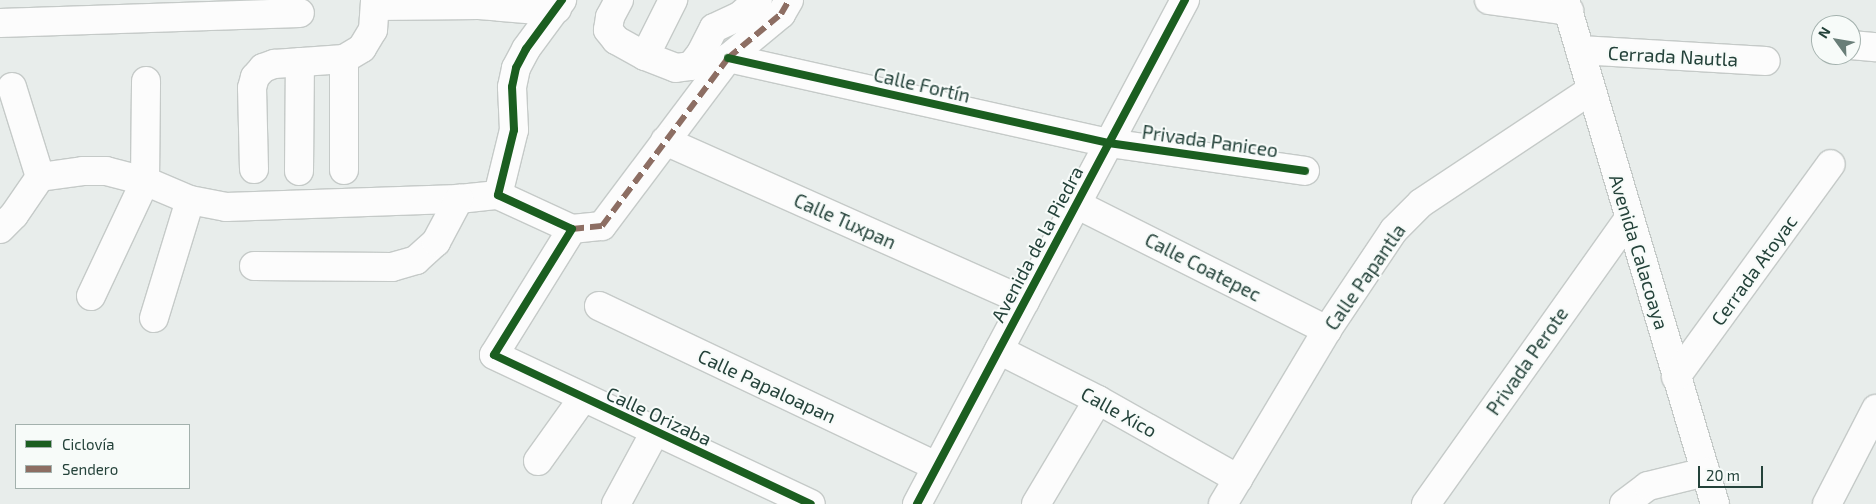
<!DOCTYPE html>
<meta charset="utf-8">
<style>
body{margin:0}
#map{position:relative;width:1876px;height:504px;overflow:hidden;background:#e8edeb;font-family:"Exo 2",sans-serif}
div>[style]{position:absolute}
.roads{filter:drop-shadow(1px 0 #c5cac8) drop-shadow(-1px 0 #c5cac8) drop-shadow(0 1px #c5cac8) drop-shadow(0 -1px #c5cac8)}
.minor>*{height:28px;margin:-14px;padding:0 14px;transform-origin:14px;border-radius:14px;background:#fcfcfc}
.quiet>*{height:6px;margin-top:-3px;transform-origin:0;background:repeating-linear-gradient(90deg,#8d6e63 0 12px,transparent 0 18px)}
.cycleway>*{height:8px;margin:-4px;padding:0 4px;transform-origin:4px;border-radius:4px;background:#1b5e20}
span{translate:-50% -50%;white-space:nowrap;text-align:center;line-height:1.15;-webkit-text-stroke:4px #f7fbf9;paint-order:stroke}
.street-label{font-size:19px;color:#24423a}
.legend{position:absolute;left:15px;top:424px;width:175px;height:65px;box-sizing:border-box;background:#f7fbf9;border:1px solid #a3b1ad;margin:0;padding:6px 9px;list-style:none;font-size:15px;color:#24423a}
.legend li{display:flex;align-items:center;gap:10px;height:25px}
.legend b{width:25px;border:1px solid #a3b1ad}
.north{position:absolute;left:1811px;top:15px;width:50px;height:50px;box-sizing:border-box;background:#f7fbf9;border:1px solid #a3b1ad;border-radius:50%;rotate:302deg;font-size:14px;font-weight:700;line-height:20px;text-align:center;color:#24423a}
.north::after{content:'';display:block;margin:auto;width:18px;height:22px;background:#697e78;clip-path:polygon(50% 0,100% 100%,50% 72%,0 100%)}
.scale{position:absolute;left:1698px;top:466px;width:65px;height:22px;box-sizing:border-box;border:2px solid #24423a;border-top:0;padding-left:6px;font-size:15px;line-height:18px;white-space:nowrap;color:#24423a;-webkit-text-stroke:4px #f7fbf9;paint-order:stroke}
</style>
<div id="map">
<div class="roads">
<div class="minor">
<i style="left:619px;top:0;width:19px;rotate:118deg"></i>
<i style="left:610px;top:17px;width:13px;rotate:99deg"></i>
<i style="left:608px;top:30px;width:13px;rotate:51deg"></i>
<i style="left:616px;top:40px;width:33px;rotate:29deg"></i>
<i style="left:645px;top:56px;width:33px;rotate:21deg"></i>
<i style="left:676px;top:68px;width:15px;rotate:-8deg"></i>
<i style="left:691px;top:66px;width:16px;rotate:-52deg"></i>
<i style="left:701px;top:53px;width:28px;rotate:-63deg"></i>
<i style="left:714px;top:28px;width:29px;rotate:-25deg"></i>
<i style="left:740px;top:16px;width:24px;rotate:-42deg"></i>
<i style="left:1489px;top:0;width:81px;rotate:7.8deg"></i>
<i style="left:1565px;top:0;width:526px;rotate:73.43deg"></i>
<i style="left:375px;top:6px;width:104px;rotate:-0.6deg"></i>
<i style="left:479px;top:5px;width:59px;rotate:4.8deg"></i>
<i style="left:538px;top:10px;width:19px;rotate:-3deg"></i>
<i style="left:0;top:23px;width:300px;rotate:-1.9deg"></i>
<i style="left:1851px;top:45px;width:25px;rotate:5deg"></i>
<i style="left:1580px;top:50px;width:186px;rotate:3.4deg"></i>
<i style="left:645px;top:56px;width:63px;rotate:-63.4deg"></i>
<i style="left:728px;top:58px;width:390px;rotate:12.6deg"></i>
<i style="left:1109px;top:143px;width:198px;rotate:8.1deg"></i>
<i style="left:12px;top:87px;width:94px;rotate:72.7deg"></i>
<i style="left:40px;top:177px;width:43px;rotate:-7.9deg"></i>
<i style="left:83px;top:171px;width:23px"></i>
<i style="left:106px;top:171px;width:40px;rotate:14.4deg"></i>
<i style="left:145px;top:181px;width:49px;rotate:22.9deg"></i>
<i style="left:190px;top:200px;width:37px;rotate:11deg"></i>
<i style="left:226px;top:207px;width:233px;rotate:-2deg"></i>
<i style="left:459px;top:199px;width:39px;rotate:-6deg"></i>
<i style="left:498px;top:195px;width:81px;rotate:24.7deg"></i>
<i style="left:572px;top:229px;width:30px;rotate:-6deg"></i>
<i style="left:602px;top:226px;width:210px;rotate:-53.1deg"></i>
<i style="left:728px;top:58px;width:69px;rotate:-39.7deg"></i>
<i style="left:781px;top:14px;width:16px;rotate:-60deg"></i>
<i style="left:665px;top:141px;width:394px;rotate:24deg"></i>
<i style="left:254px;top:169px;width:81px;rotate:-91.4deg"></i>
<i style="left:252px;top:88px;width:11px;rotate:-75deg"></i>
<i style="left:255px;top:77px;width:12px;rotate:-48deg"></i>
<i style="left:263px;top:68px;width:12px;rotate:-20deg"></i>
<i style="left:274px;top:64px;width:70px;rotate:-4.1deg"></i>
<i style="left:344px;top:170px;width:111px;rotate:-90deg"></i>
<i style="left:344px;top:59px;width:21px;rotate:-31deg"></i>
<i style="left:362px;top:48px;width:21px;rotate:-59deg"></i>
<i style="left:373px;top:30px;width:30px;rotate:-86deg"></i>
<i style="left:299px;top:171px;width:109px;rotate:-89.5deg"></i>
<i style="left:498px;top:195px;width:67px;rotate:-76.2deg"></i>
<i style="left:514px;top:130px;width:43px;rotate:-92.7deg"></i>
<i style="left:512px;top:87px;width:19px;rotate:-78deg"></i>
<i style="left:516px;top:68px;width:21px;rotate:-62deg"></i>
<i style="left:526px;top:49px;width:61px;rotate:-53.7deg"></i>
<i style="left:1078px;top:205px;width:279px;rotate:26.7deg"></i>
<i style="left:0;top:229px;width:20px;rotate:-45deg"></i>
<i style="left:14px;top:215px;width:46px;rotate:-55.6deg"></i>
<i style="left:572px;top:229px;width:148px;rotate:121.8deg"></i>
<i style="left:494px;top:355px;width:350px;rotate:25.2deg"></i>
<i style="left:254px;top:266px;width:138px;rotate:0.4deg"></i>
<i style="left:392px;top:267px;width:25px;rotate:-16deg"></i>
<i style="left:416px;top:260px;width:27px;rotate:-42deg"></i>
<i style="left:436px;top:242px;width:49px;rotate:-61.9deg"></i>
<i style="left:91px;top:296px;width:127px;rotate:-64.8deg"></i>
<i style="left:145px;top:181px;width:100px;rotate:-89.4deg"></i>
<i style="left:599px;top:306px;width:373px;rotate:25.4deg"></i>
<i style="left:154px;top:318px;width:123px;rotate:-73deg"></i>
<i style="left:999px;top:350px;width:111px;rotate:26.8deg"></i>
<i style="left:1098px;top:400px;width:161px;rotate:29.4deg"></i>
<i style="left:1676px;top:377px;width:263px;rotate:-54deg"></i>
<i style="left:538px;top:461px;width:77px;rotate:-54.5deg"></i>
<i style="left:616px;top:504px;width:82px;rotate:-61.6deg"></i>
<i style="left:917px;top:504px;width:571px;rotate:-62deg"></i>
<i style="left:1036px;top:504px;width:121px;rotate:-59.2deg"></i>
<i style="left:1223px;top:504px;width:203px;rotate:-59.1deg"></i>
<i style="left:1327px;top:330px;width:120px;rotate:-56.2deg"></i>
<i style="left:1394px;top:230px;width:38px;rotate:-45deg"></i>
<i style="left:1421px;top:203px;width:204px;rotate:-33.6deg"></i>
<i style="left:1426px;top:504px;width:351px;rotate:-54.6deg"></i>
<i style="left:1624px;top:504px;width:30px;rotate:-37deg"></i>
<i style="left:1648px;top:486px;width:59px;rotate:-13.8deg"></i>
<i style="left:1827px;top:504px;width:107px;rotate:-62.7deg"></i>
</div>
</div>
<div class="quiet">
<i style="left:572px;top:229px;width:30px;rotate:-6deg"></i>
<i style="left:602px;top:226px;width:210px;rotate:-53.1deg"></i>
<i style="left:728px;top:58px;width:69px;rotate:-39.7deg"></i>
<i style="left:781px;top:14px;width:16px;rotate:-60deg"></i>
</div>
<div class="cycleway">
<i style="left:562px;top:0;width:61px;rotate:126.3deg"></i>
<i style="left:526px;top:49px;width:21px;rotate:118deg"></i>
<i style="left:516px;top:68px;width:19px;rotate:102deg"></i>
<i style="left:512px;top:87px;width:43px;rotate:87.3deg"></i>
<i style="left:514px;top:130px;width:67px;rotate:103.8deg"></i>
<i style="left:498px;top:195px;width:81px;rotate:24.7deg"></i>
<i style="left:572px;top:229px;width:148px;rotate:121.8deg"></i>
<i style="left:494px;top:355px;width:350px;rotate:25.2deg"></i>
<i style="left:728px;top:58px;width:390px;rotate:12.6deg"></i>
<i style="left:1109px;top:143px;width:198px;rotate:8.1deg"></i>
<i style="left:917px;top:504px;width:571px;rotate:-62deg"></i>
</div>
<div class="street-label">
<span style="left:1673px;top:56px;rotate:3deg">Cerrada Nautla</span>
<span style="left:922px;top:85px;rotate:13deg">Calle Fortín</span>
<span style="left:1210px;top:141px;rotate:8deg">Privada Paniceo</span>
<span style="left:845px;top:221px;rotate:24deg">Calle Tuxpan</span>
<span style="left:1037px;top:244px;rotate:-62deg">Avenida de la Piedra</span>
<span style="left:1639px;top:252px;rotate:73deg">Avenida Calacoaya</span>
<span style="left:1203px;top:267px;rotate:27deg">Calle Coatepec</span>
<span style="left:1754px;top:270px;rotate:-54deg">Cerrada Atoyac</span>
<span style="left:1365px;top:277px;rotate:-55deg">Calle Papantla</span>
<span style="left:1527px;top:361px;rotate:-55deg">Privada Perote</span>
<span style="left:767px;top:386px;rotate:25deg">Calle Papaloapan</span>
<span style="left:1119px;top:412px;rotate:29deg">Calle Xico</span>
<span style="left:659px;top:416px;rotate:25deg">Calle Orizaba</span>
</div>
<ul class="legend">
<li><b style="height:6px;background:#1b5e20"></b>Ciclovía</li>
<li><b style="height:6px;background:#8d6e63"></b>Sendero</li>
</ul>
<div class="north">N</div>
<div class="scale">20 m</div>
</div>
